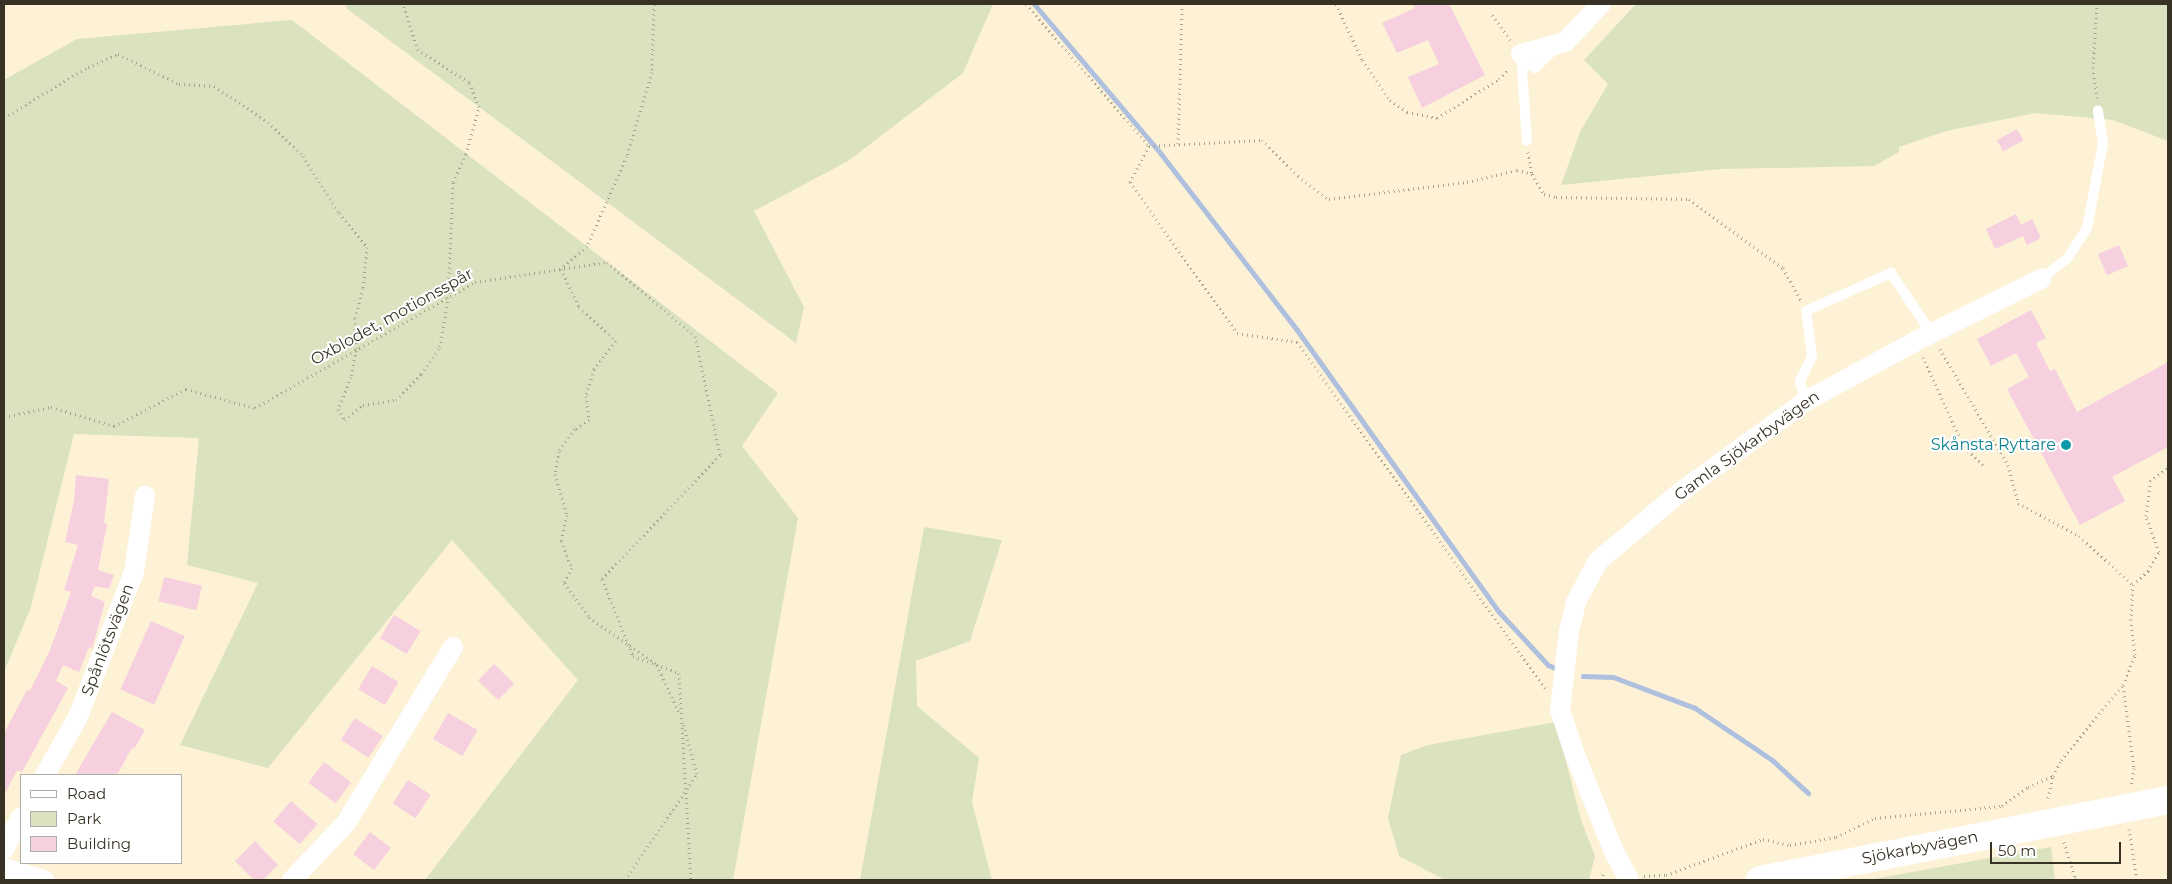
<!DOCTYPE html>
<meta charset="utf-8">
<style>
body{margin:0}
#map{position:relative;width:2172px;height:884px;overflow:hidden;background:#fdf1d6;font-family:Montserrat,sans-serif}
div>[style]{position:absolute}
.green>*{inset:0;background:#dae2c0}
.stream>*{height:5px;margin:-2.5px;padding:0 2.5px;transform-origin:2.5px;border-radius:2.5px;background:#aec0de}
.building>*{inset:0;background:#f6d0de;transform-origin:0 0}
.path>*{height:3px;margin-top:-1.5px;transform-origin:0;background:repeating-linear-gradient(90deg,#aba28c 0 1px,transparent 0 5px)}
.lane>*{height:10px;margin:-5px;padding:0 5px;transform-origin:5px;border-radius:5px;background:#fff}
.street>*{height:20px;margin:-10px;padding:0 10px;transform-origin:10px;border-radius:10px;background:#fff}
.secondary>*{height:28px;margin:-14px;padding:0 14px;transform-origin:14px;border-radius:14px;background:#fff}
.dots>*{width:14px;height:14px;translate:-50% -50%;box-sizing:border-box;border:2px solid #fff;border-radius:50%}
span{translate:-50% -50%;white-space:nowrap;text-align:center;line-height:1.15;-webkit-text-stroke:4px #fff;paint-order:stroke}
.street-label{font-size:16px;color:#373224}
.culture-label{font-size:16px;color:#0d838f}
.right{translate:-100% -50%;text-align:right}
.frame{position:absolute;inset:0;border:5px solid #373224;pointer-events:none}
.legend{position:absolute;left:20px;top:774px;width:162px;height:90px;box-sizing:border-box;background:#fff;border:1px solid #afada7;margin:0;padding:6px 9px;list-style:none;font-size:15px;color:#373224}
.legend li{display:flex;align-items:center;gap:10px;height:25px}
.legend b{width:25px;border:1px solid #afada7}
.scale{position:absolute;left:1990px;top:842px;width:131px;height:22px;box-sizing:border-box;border:2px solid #373224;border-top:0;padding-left:6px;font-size:15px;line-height:18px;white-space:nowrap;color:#373224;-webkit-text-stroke:4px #fff;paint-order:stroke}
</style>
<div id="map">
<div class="green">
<i style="clip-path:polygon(347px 4px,993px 4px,963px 73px,848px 161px,754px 211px,804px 307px,796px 343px,346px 8px)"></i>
<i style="clip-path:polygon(1636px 4px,2168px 4px,2168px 141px,2113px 120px,2035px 113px,1946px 131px,1899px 147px,1899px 152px,1874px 166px,1721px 169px,1561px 185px,1580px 132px,1608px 84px,1584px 60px)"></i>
<i style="clip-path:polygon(292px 20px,778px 393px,742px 446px,798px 518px,733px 880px,425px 880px,578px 680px,452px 540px,268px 768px,180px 745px,258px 583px,187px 565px,199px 438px,74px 434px,31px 607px,4px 672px,4px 80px,77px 39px)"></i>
<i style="clip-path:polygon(924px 527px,1002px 540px,970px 641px,916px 661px,917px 706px,979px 758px,972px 802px,992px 880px,860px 880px)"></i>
<i style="clip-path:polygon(1556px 722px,1581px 820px,1595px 856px,1589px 880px,1445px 880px,1399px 856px,1388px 818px,1401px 755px,1428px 745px)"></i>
<i style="clip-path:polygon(2051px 847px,2055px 880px,1868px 880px)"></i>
</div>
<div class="stream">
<i style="left:1034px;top:4px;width:197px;rotate:49.7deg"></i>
<i style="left:1161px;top:154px;width:222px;rotate:52.3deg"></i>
<i style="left:1297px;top:330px;width:347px;rotate:54.4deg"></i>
<i style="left:1499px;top:612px;width:72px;rotate:47.2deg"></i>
<i style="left:1548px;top:665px;width:10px;rotate:24deg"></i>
<i style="left:1583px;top:676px;width:30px;rotate:2deg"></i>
<i style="left:1613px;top:677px;width:88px;rotate:20.7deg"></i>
<i style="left:1695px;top:708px;width:93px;rotate:34deg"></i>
<i style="left:1772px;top:760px;width:49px;rotate:42.5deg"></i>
</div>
<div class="building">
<i style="clip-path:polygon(1413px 4px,1449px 4px,1485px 75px,1422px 108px,1408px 77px,1439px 64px,1428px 40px,1397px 53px,1382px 23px,1415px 8px)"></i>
<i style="left:2017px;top:129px;width:13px;height:23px;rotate:61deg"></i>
<i style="clip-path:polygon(2016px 214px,2021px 225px,2032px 219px,2041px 238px,2027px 245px,2023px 236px,1995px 249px,1986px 229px)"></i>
<i style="left:2119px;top:245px;width:23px;height:23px;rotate:67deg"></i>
<i style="clip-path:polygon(2031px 310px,2046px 338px,2036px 343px,2050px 371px,2055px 369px,2077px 412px,2168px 362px,2168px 447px,2112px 477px,2125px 501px,2080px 525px,2007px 389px,2029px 377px,2016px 353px,1991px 366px,1977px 339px)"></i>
<i style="clip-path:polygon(76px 475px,109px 479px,104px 523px,107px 524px,98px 570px,114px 575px,109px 589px,95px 586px,91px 596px,105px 602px,92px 649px,89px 647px,79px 672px,63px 665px,56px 681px,68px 688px,22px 772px,17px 770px,4px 796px,4px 733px,27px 690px,30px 691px,50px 650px,71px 592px,64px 590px,78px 545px,65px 542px,74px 501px)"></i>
<i style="left:164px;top:577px;width:39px;height:25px;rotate:13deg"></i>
<i style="left:394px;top:615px;width:31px;height:27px;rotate:31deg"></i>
<i style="left:151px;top:621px;width:37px;height:75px;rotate:24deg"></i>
<i style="left:494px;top:664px;width:28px;height:23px;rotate:44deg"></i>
<i style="left:372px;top:666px;width:31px;height:27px;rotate:31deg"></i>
<i style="clip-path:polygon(112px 712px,145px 730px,134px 749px,132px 748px,117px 775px,75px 775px)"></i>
<i style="left:448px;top:713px;width:34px;height:30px;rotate:30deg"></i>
<i style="left:355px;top:718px;width:33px;height:26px;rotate:33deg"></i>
<i style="left:324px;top:762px;width:34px;height:26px;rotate:37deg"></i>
<i style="left:408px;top:780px;width:27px;height:28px;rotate:33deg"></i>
<i style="left:291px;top:801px;width:35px;height:27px;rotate:41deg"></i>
<i style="left:370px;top:832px;width:26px;height:28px;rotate:37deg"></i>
<i style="clip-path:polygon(255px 841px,278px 865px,263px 880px,254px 880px,235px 861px)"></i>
</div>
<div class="path">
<i style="left:654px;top:4px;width:68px;rotate:91.7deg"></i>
<i style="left:652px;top:72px;width:88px;rotate:106.6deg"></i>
<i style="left:627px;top:156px;width:98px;rotate:114deg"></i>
<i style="left:587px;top:246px;width:35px;rotate:139deg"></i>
<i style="left:561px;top:269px;width:42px;rotate:64.7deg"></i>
<i style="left:579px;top:307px;width:50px;rotate:42.6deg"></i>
<i style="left:616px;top:341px;width:36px;rotate:128deg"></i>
<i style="left:594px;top:369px;width:28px;rotate:107deg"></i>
<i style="left:586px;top:396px;width:23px;rotate:83deg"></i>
<i style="left:589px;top:419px;width:17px;rotate:144deg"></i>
<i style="left:575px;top:429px;width:27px;rotate:126deg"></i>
<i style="left:559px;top:451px;width:23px;rotate:100deg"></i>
<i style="left:555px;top:474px;width:43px;rotate:73.7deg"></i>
<i style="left:567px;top:515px;width:27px;rotate:103deg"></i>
<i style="left:561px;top:541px;width:29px;rotate:68deg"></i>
<i style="left:572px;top:568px;width:17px;rotate:118deg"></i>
<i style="left:564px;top:583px;width:42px;rotate:53.7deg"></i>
<i style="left:589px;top:617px;width:83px;rotate:35.2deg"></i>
<i style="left:657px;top:665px;width:55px;rotate:65.3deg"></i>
<i style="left:1026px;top:4px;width:188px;rotate:49.1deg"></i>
<i style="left:1336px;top:4px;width:62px;rotate:65.1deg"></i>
<i style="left:1362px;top:60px;width:49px;rotate:55deg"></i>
<i style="left:1390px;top:100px;width:21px;rotate:35deg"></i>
<i style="left:1407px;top:112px;width:31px;rotate:11deg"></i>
<i style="left:1437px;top:118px;width:73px;rotate:-32.2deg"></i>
<i style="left:1499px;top:79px;width:13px;rotate:-48deg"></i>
<i style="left:1492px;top:15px;width:31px;rotate:54deg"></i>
<i style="left:2097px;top:98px;width:30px;rotate:-98deg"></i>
<i style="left:2093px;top:68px;width:64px;rotate:-86.4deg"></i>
<i style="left:4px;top:118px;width:98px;rotate:-31.3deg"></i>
<i style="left:88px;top:67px;width:33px;rotate:-23deg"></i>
<i style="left:118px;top:54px;width:68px;rotate:26.2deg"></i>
<i style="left:179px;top:84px;width:35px;rotate:3deg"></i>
<i style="left:214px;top:86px;width:65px;rotate:33.7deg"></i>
<i style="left:268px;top:122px;width:49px;rotate:44.2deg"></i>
<i style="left:303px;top:156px;width:67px;rotate:57.7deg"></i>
<i style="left:339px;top:213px;width:44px;rotate:50.5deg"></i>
<i style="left:367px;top:247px;width:41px;rotate:95.6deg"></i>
<i style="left:363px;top:288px;width:31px;rotate:105deg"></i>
<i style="left:355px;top:318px;width:32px;rotate:88deg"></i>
<i style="left:356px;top:350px;width:27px;rotate:100deg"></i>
<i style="left:351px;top:377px;width:35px;rotate:112deg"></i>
<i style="left:338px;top:409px;width:13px;rotate:58deg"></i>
<i style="left:345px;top:420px;width:23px;rotate:-40deg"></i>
<i style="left:363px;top:405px;width:33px;rotate:-9deg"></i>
<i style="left:396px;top:400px;width:36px;rotate:-46deg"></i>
<i style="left:421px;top:374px;width:33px;rotate:-55deg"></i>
<i style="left:440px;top:347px;width:50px;rotate:-80.7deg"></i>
<i style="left:448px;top:298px;width:116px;rotate:-87.5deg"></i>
<i style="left:453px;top:182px;width:31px;rotate:-65deg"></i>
<i style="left:466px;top:154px;width:49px;rotate:-74.5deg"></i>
<i style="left:479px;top:107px;width:27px;rotate:-112deg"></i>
<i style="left:469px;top:82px;width:60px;rotate:-147.9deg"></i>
<i style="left:418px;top:50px;width:48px;rotate:-108.1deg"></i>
<i style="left:1178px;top:144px;width:137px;rotate:-88.3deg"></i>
<i style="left:1149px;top:146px;width:113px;rotate:-3deg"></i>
<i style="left:1262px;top:140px;width:51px;rotate:45deg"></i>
<i style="left:1298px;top:176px;width:39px;rotate:37deg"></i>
<i style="left:1329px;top:199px;width:139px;rotate:-7deg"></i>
<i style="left:1467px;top:182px;width:51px;rotate:-13.5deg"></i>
<i style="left:1517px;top:170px;width:16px;rotate:15deg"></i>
<i style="left:1532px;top:174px;width:23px;rotate:59deg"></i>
<i style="left:1544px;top:194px;width:12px;rotate:14deg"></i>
<i style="left:1556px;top:197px;width:133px;rotate:0.9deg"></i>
<i style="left:1689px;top:199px;width:117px;rotate:36.3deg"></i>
<i style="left:1783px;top:268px;width:38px;rotate:61deg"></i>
<i style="left:1149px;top:146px;width:41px;rotate:117.8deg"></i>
<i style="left:1130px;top:182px;width:185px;rotate:54.7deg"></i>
<i style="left:1237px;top:333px;width:61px;rotate:8.5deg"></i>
<i style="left:1297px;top:342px;width:426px;rotate:54.4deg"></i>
<i style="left:1528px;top:152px;width:22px;rotate:80deg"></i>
<i style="left:1940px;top:349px;width:134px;rotate:59.6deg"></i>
<i style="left:2008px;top:465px;width:39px;rotate:75deg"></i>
<i style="left:2018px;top:503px;width:69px;rotate:28.4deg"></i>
<i style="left:2079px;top:536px;width:73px;rotate:42.2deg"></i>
<i style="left:2133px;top:585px;width:21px;rotate:-43deg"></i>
<i style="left:2148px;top:571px;width:22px;rotate:-60deg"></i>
<i style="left:2159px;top:552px;width:38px;rotate:-110deg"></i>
<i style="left:2146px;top:516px;width:35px;rotate:-83deg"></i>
<i style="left:2150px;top:481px;width:22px;rotate:-36deg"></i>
<i style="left:1923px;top:357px;width:99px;rotate:65.5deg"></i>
<i style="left:1964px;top:447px;width:26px;rotate:43deg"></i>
<i style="left:4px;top:417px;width:48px;rotate:-12deg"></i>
<i style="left:51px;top:407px;width:66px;rotate:16.8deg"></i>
<i style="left:114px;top:426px;width:81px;rotate:-27.2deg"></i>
<i style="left:186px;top:389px;width:72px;rotate:15.4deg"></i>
<i style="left:255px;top:408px;width:254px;rotate:-29.8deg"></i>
<i style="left:475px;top:282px;width:134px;rotate:-8.6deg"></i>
<i style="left:607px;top:262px;width:115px;rotate:40.1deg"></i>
<i style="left:695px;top:336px;width:122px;rotate:78.1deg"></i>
<i style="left:720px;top:455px;width:171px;rotate:133.6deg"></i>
<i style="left:602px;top:579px;width:83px;rotate:68.1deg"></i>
<i style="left:633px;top:656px;width:49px;rotate:20.3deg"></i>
<i style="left:679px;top:673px;width:207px;rotate:86.7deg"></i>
<i style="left:2123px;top:686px;width:83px;rotate:82.4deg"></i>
<i style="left:2134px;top:768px;width:19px;rotate:99deg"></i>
<i style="left:2048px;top:798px;width:23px;rotate:-77deg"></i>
<i style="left:2053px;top:776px;width:18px;rotate:-63deg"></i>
<i style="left:2061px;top:760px;width:97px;rotate:-50.4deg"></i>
<i style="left:2123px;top:685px;width:32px;rotate:-68deg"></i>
<i style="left:2135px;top:655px;width:35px;rotate:-97deg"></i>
<i style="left:2131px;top:620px;width:35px;rotate:-87deg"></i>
<i style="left:2129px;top:829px;width:52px;rotate:81.1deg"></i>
<i style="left:2064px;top:842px;width:38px;rotate:73deg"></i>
<i style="left:2075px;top:878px;width:4px;rotate:27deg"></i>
<i style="left:1644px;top:876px;width:22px;rotate:-3deg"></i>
<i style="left:1666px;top:875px;width:103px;rotate:-20.4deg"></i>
<i style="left:1763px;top:839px;width:28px;rotate:13deg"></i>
<i style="left:1790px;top:845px;width:47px;rotate:-9.9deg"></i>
<i style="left:1836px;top:837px;width:43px;rotate:-26deg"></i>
<i style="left:1875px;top:818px;width:128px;rotate:-5.4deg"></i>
<i style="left:2002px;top:806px;width:32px;rotate:-36deg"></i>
<i style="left:2028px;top:787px;width:27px;rotate:-24deg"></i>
<i style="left:625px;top:880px;width:128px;rotate:-55.8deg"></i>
<i style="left:697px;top:774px;width:53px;rotate:-105.4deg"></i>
<i style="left:1601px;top:880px;width:9px;rotate:-72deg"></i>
</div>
<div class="lane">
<i style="left:1521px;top:54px;width:87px;rotate:86.1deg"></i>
<i style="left:1522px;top:61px;width:15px;rotate:28deg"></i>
<i style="left:1535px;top:68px;width:30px;rotate:-44deg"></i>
<i style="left:2041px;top:279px;width:33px;rotate:-38deg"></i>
<i style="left:2067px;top:259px;width:37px;rotate:-57deg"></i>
<i style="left:2087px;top:228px;width:86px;rotate:-79.3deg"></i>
<i style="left:2103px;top:143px;width:33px;rotate:-99deg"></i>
<i style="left:1806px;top:401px;width:21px;rotate:-107deg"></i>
<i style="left:1800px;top:381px;width:28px;rotate:-64deg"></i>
<i style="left:1812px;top:356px;width:45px;rotate:-97.6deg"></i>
<i style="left:1806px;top:311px;width:93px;rotate:-24.1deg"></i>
<i style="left:1891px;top:273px;width:73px;rotate:56.1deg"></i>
</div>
<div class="street">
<i style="left:1521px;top:54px;width:46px;rotate:-15.3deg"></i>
<i style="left:1565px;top:42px;width:52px;rotate:-46.5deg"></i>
<i style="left:45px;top:775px;width:67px;rotate:-60.4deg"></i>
<i style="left:78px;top:717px;width:155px;rotate:-68.9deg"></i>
<i style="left:134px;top:572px;width:77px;rotate:-81.8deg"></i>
<i style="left:4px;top:849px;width:36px;rotate:-62deg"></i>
<i style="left:4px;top:868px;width:42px;rotate:16.7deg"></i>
<i style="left:292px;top:880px;width:79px;rotate:-46.5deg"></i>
<i style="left:346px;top:823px;width:206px;rotate:-58.7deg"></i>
<i style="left:1629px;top:880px;width:32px;rotate:-118deg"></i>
<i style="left:1614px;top:852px;width:105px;rotate:-111.9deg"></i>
<i style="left:1575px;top:755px;width:47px;rotate:-108.4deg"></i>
<i style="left:1560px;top:710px;width:80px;rotate:-83.5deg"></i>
<i style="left:1569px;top:631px;width:30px;rotate:-76deg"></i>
<i style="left:1576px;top:602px;width:47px;rotate:-61.8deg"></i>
<i style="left:1598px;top:561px;width:106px;rotate:-40deg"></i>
<i style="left:1679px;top:493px;width:157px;rotate:-35.9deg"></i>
<i style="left:1806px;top:401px;width:125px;rotate:-28.6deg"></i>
<i style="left:1916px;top:341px;width:140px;rotate:-26.4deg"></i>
</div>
<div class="secondary">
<i style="left:1760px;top:880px;width:416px;rotate:-11.1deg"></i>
</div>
<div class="dots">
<i style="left:2066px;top:445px;background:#0f9aa8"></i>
</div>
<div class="street-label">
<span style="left:392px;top:317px;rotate:-29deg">Oxblodet, motionsspår</span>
<span style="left:1747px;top:446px;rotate:-36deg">Gamla Sjökarbyvägen</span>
<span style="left:108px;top:640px;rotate:-69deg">Spånlötsvägen</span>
<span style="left:1920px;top:848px;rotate:-11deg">Sjökarbyvägen</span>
</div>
<div class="culture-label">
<span class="right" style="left:2056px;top:445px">Skånsta Ryttare</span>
</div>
<div class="frame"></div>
<ul class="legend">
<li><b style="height:6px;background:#fff"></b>Road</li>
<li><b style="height:14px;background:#dae2c0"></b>Park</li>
<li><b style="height:14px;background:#f6d0de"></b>Building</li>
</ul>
<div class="scale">50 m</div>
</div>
